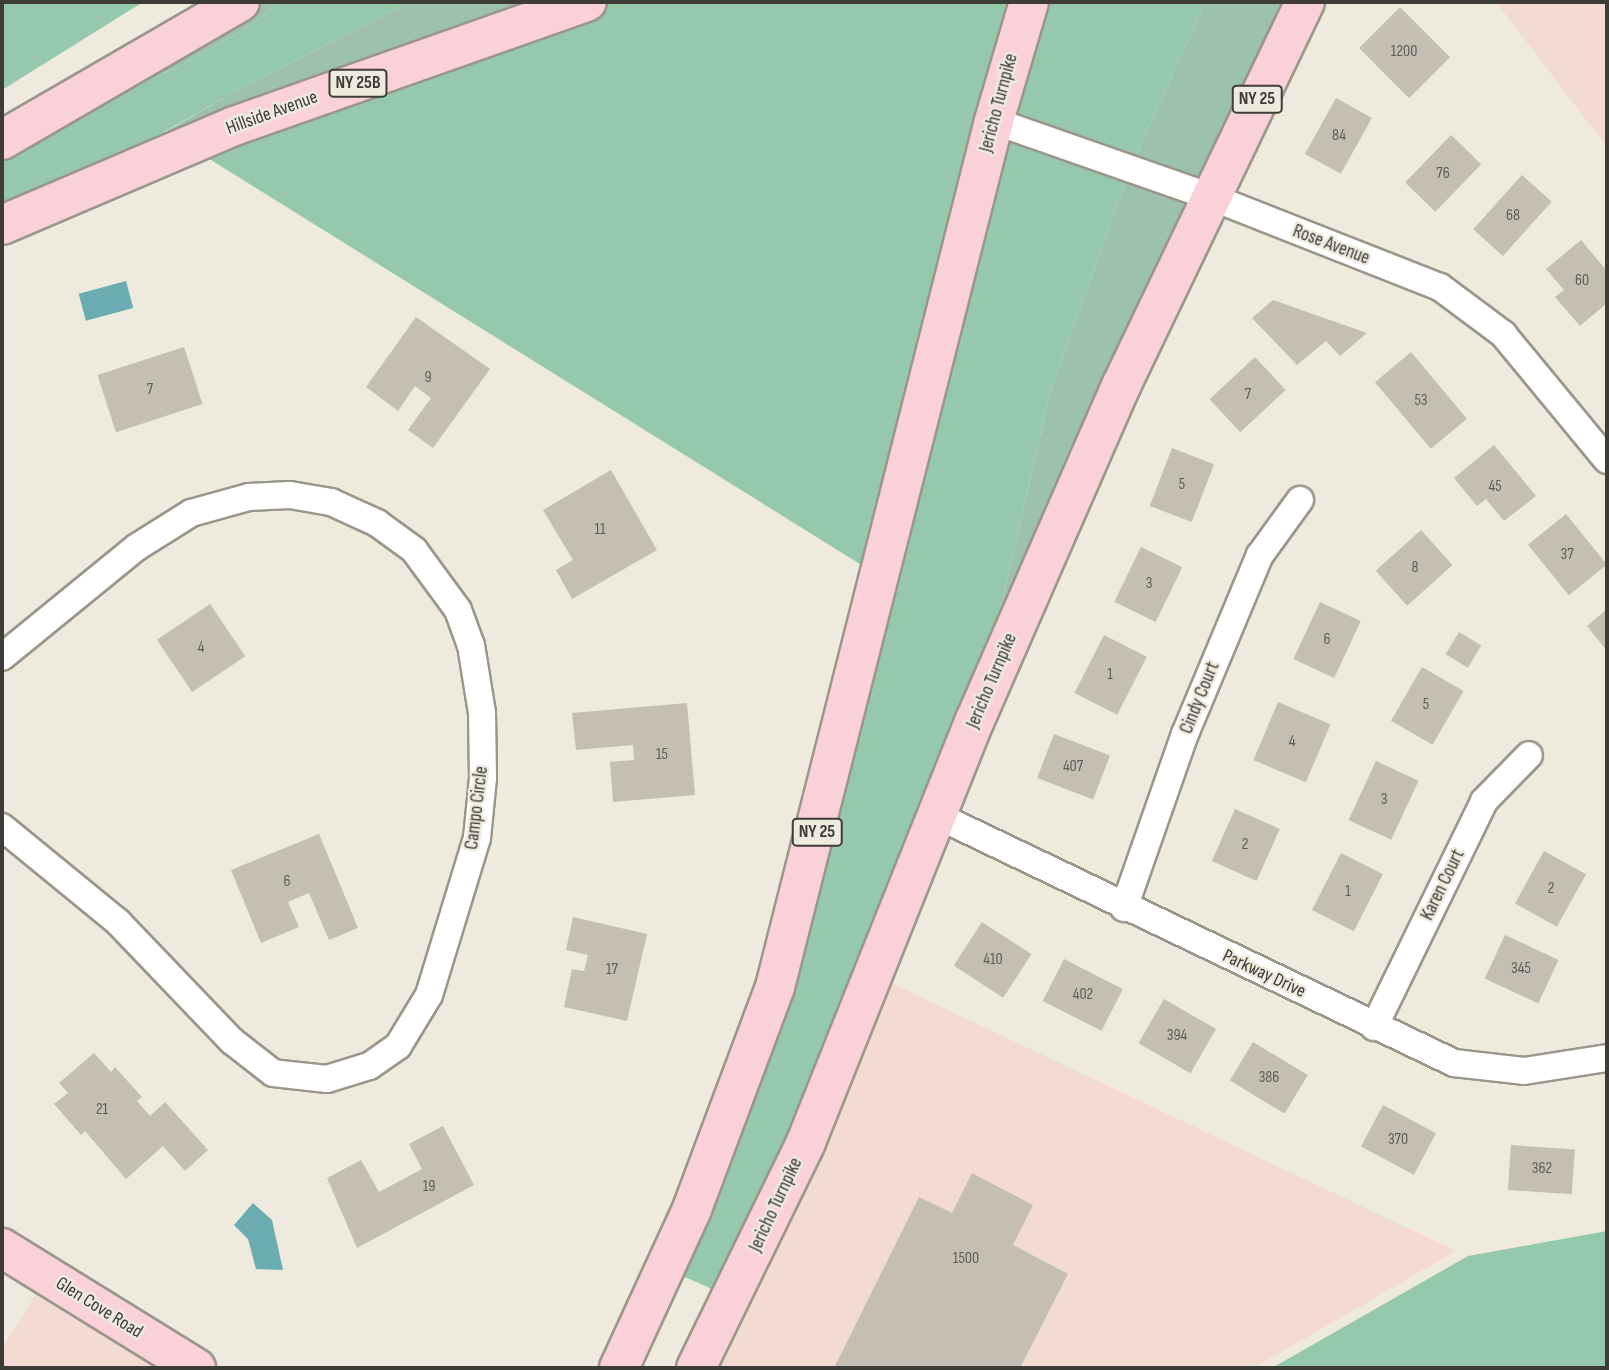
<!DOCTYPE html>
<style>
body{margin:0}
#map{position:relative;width:1609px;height:1370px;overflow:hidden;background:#eeeadd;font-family:"Sofia Sans Condensed",sans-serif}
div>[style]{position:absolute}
.commercial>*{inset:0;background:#f3dad3}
.green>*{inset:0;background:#9cc2ab}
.forest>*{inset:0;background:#96c9ab}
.water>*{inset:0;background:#6bacb2;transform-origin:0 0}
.building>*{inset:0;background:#c5beb3;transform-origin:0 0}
.roads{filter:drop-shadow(2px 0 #9a968a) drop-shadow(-2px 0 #9a968a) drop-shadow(0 2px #9a968a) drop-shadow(0 -2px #9a968a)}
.minor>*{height:26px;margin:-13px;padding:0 13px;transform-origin:13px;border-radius:13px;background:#fff}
.primary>*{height:38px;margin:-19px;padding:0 19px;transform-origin:19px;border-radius:19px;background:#fad1d8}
span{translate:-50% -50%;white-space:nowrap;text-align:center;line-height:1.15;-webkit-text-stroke:5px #eeeadd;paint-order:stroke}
.number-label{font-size:16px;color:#5f5c56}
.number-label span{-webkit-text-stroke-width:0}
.shield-label span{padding:2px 5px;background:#eeeadd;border:2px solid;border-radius:5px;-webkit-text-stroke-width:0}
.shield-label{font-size:18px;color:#3d3c37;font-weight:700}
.street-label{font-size:19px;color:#3d3c37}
.frame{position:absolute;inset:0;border:4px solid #3d3c37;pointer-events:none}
</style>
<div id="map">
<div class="commercial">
<i style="clip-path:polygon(1496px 2px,1607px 2px,1607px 147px)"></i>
<i style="clip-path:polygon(874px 975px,1456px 1251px,1253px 1368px,696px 1368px)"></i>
<i style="clip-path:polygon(47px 1276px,196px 1368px,2px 1368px,2px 1349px)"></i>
</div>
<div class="green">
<i style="clip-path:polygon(240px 2px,281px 2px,243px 30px,178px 67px,2px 140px)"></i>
<i style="clip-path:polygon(408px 2px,587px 2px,34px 209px,225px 97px)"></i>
<i style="clip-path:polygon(1205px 2px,1305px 2px,975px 720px,1050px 392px,1130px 169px)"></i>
</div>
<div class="forest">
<i style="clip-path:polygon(2px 2px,143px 2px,2px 90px)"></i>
<i style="clip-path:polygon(281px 2px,408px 2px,225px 97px,2px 225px,2px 140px,178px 67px,243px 30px)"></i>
<i style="clip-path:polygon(587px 2px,1205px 2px,1130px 169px,1050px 392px,975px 720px,733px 1298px,666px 1269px,692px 1209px,879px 576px,187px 145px)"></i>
<i style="clip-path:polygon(1607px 1231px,1607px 1368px,1272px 1368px,1468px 1256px)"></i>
</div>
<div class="water">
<i style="left:126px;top:281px;width:28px;height:49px;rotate:75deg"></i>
<i style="clip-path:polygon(253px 1203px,272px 1220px,283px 1270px,256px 1269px,248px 1239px,234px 1225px)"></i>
</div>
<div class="building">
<i style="left:1400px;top:7px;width:71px;height:58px;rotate:45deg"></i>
<i style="left:1336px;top:98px;width:41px;height:64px;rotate:29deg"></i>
<i style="left:1451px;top:135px;width:42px;height:66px;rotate:44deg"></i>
<i style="left:1522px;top:175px;width:40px;height:73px;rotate:42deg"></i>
<i style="clip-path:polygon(1581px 240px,1607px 271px,1607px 303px,1580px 326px,1555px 297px,1564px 290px,1546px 269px)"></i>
<i style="clip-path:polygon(1273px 300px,1367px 333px,1340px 356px,1326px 341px,1297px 365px,1252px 318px)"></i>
<i style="clip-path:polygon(416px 317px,490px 369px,433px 448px,408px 430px,431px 398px,415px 386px,398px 411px,366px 387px)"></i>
<i style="left:184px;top:347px;width:60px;height:91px;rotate:72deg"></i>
<i style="left:1411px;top:352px;width:87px;height:47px;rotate:50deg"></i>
<i style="left:1255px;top:357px;width:45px;height:62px;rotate:47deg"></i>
<i style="clip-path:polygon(1494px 445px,1536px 496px,1504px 521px,1486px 499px,1477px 506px,1454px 478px)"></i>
<i style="left:1172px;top:448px;width:45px;height:62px;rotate:21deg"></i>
<i style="clip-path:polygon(611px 470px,657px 550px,572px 599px,556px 570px,573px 560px,543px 510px)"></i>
<i style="left:1566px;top:514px;width:65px;height:49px;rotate:51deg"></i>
<i style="left:1421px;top:530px;width:47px;height:61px;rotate:48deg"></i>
<i style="left:1141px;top:547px;width:46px;height:61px;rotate:26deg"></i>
<i style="left:1320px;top:602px;width:45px;height:63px;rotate:25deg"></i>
<i style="left:210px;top:604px;width:63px;height:64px;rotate:56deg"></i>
<i style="clip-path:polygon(1607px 609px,1607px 651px,1587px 626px)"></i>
<i style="left:1459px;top:632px;width:26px;height:26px;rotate:31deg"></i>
<i style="left:1104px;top:635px;width:48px;height:65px;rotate:27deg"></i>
<i style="left:1422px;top:667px;width:48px;height:62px;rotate:30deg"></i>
<i style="left:1278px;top:702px;width:57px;height:63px;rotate:23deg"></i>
<i style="clip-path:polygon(687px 703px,695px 795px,613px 802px,610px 762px,634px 760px,633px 745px,576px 750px,572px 713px)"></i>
<i style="left:1054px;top:734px;width:60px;height:47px;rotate:21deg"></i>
<i style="left:1376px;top:761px;width:47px;height:65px;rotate:25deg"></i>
<i style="left:1235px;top:809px;width:49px;height:57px;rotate:24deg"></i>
<i style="clip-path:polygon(319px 834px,358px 928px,329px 940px,309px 893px,288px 902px,299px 927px,261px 943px,231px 870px)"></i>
<i style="left:1544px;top:851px;width:48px;height:60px;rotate:29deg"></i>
<i style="left:1341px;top:853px;width:47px;height:64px;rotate:27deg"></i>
<i style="clip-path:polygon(573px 917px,647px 934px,627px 1021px,564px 1007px,572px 969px,584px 971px,588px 955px,566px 950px)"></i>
<i style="left:982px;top:922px;width:59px;height:52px;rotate:33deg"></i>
<i style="left:1505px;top:935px;width:59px;height:48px;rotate:25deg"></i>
<i style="left:1064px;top:959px;width:66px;height:47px;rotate:27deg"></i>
<i style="left:1164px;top:999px;width:60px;height:51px;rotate:30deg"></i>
<i style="left:1253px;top:1042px;width:64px;height:45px;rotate:31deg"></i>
<i style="clip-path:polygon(94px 1053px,111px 1072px,115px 1067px,142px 1097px,137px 1101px,150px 1116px,165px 1102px,208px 1150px,185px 1171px,163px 1146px,126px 1179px,85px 1131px,81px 1135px,54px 1104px,68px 1093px,59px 1083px)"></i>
<i style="left:1383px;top:1105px;width:60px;height:47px;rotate:28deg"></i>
<i style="clip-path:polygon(443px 1126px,474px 1185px,357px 1248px,327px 1178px,361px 1160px,379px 1192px,422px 1169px,409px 1144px)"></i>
<i style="left:1511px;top:1145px;width:64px;height:45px;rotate:4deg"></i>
<i style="clip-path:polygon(972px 1173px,1033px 1205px,1013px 1245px,1068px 1274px,1020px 1368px,834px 1368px,919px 1197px,952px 1213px)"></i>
</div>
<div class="roads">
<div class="minor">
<i style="left:994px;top:121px;width:230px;rotate:19.3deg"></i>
<i style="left:1211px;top:197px;width:246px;rotate:21.5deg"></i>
<i style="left:1440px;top:287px;width:79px;rotate:36.7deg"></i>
<i style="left:1503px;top:334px;width:163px;rotate:50.5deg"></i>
<i style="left:2px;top:657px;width:174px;rotate:-39.2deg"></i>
<i style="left:137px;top:547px;width:64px;rotate:-32.2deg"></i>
<i style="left:191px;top:513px;width:60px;rotate:-15.4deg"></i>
<i style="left:249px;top:497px;width:41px;rotate:-2.8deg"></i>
<i style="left:290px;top:495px;width:42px;rotate:9.7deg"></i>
<i style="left:331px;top:502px;width:51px;rotate:24.5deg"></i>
<i style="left:377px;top:523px;width:46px;rotate:36.1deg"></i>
<i style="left:414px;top:550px;width:74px;rotate:53.7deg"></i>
<i style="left:458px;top:610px;width:37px;rotate:70deg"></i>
<i style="left:471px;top:645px;width:69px;rotate:80.8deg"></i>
<i style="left:482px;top:713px;width:65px;rotate:89.1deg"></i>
<i style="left:483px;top:778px;width:60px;rotate:95.7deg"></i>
<i style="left:477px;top:838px;width:164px;rotate:107deg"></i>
<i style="left:429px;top:995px;width:60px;rotate:121.3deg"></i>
<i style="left:398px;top:1046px;width:35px;rotate:145deg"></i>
<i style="left:369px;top:1066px;width:44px;rotate:162.8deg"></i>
<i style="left:327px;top:1079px;width:54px;rotate:-173.7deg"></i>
<i style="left:273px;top:1073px;width:52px;rotate:-142deg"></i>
<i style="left:232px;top:1041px;width:165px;rotate:-133.8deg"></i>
<i style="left:118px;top:922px;width:150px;rotate:-140.7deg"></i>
<i style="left:936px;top:815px;width:574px;rotate:25.58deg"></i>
<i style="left:1454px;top:1063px;width:70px;rotate:6.5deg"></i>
<i style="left:1524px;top:1071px;width:84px;rotate:-8.9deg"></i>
<i style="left:1124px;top:908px;width:184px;rotate:-70.7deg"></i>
<i style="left:1185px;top:734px;width:194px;rotate:-67.3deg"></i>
<i style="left:1260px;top:555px;width:68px;rotate:-54deg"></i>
<i style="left:1374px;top:1027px;width:251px;rotate:-64deg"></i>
<i style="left:1484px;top:801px;width:64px;rotate:-45.6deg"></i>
</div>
<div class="primary">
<i style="left:2px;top:140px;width:275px;rotate:-30.1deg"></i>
<i style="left:2px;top:225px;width:252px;rotate:-23.1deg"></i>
<i style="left:234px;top:126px;width:374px;rotate:-19.4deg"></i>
<i style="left:2px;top:1248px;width:228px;rotate:31.7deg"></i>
<i style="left:619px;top:1368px;width:175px;rotate:-65.3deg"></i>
<i style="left:692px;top:1209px;width:237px;rotate:-69.5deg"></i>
<i style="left:775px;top:987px;width:893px;rotate:-75.81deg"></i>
<i style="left:994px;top:121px;width:124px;rotate:-73.6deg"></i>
<i style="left:696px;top:1368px;width:251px;rotate:-64deg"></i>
<i style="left:806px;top:1142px;width:455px;rotate:-68.2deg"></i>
<i style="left:975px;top:720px;width:365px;rotate:-66.4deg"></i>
<i style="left:1121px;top:386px;width:426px;rotate:-64.4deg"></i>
</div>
</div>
<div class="number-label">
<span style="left:1404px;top:52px">1200</span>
<span style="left:1339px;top:136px">84</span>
<span style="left:1443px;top:174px">76</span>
<span style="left:1513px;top:216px">68</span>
<span style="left:1582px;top:281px">60</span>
<span style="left:428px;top:378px">9</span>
<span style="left:150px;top:390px">7</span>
<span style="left:1248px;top:395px">7</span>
<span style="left:1421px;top:401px">53</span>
<span style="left:1182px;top:485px">5</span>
<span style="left:1495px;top:487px">45</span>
<span style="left:600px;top:530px">11</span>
<span style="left:1567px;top:555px">37</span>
<span style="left:1415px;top:568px">8</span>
<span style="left:1149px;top:584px">3</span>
<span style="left:1327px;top:640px">6</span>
<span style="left:201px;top:648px">4</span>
<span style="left:1110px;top:675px">1</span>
<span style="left:1426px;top:705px">5</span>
<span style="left:1292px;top:742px">4</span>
<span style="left:662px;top:755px">15</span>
<span style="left:1073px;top:767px">407</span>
<span style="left:1384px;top:800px">3</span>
<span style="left:1245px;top:845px">2</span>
<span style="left:287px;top:882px">6</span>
<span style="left:1551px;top:889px">2</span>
<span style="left:1348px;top:892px">1</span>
<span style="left:993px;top:960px">410</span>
<span style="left:1521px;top:969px">345</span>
<span style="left:612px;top:970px">17</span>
<span style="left:1083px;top:995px">402</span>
<span style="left:1177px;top:1036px">394</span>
<span style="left:1269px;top:1078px">386</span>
<span style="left:102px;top:1110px">21</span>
<span style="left:1398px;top:1140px">370</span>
<span style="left:1542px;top:1169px">362</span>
<span style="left:429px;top:1187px">19</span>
<span style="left:966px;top:1259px">1500</span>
</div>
<div class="shield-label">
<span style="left:358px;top:83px">NY 25B</span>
<span style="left:1257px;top:99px">NY 25</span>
<span style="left:817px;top:832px">NY 25</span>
</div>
<div class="street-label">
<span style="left:999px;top:103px;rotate:-75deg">Jericho Turnpike</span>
<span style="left:272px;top:113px;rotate:-20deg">Hillside Avenue</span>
<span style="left:1331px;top:245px;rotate:21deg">Rose Avenue</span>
<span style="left:992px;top:681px;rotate:-67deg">Jericho Turnpike</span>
<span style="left:1200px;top:698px;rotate:-68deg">Cindy Court</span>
<span style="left:477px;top:808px;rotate:-83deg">Campo Circle</span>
<span style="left:1443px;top:885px;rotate:-64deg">Karen Court</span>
<span style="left:1264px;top:974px;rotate:25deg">Parkway Drive</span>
<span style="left:776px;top:1205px;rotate:-65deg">Jericho Turnpike</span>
<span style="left:99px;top:1308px;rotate:32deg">Glen Cove Road</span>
</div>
<div class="frame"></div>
</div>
